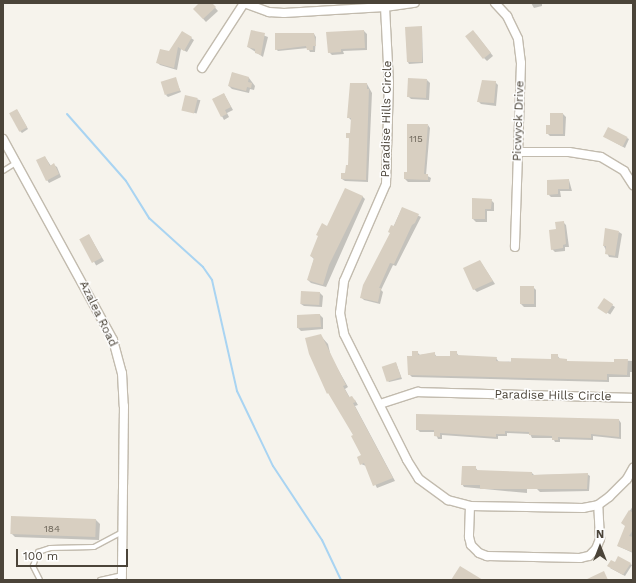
<!DOCTYPE html>
<style>
body{margin:0}
#map{position:relative;width:636px;height:583px;overflow:hidden;background:#f6f3ec;font-family:"Work Sans",sans-serif}
div>[style]{position:absolute}
.shadow>*{inset:0;background:#0003;transform-origin:0 0}
.stream>*{height:2px;margin:-1px;padding:0 1px;transform-origin:1px;border-radius:1px;background:#a9d4f2}
.building>*{inset:0;background:#d8cfc1;transform-origin:0 0}
.roads{filter:drop-shadow(1px 0 #c2bbae) drop-shadow(-1px 0 #c2bbae) drop-shadow(0 1px #c2bbae) drop-shadow(0 -1px #c2bbae)}
.lane>*{height:4px;margin:-2px;padding:0 2px;transform-origin:2px;border-radius:2px;background:#fff}
.street>*{height:8px;margin:-4px;padding:0 4px;transform-origin:4px;border-radius:4px;background:#fff}
span{translate:-50% -50%;white-space:nowrap;text-align:center;line-height:1.15;-webkit-text-stroke:3px #fff;paint-order:stroke}
.number-label{font-size:10px;color:#6e675b}
.number-label span{-webkit-text-stroke-width:0}
.street-label{font-size:12px;color:#4b4439}
.frame{position:absolute;inset:0;border:4px solid #4b4439;pointer-events:none}
.north{position:absolute;left:580px;top:527px;width:40px;height:40px;-webkit-text-stroke:3px #fff;paint-order:stroke;rotate:0deg;font-size:11px;font-weight:700;line-height:16px;text-align:center;color:#4b4439}
.north::after{content:'';display:block;margin:auto;width:14px;height:18px;background:#4b4439;clip-path:polygon(50% 0,100% 100%,50% 72%,0 100%)}
.scale{position:absolute;left:16px;top:549px;width:112px;height:18px;box-sizing:border-box;border:2px solid #4b4439;border-top:0;padding-left:5px;font-size:12px;line-height:14px;white-space:nowrap;color:#4b4439;-webkit-text-stroke:3px #fff;paint-order:stroke}
</style>
<div id="map">
<div class="shadow">
<i style="clip-path:polygon(201px 3px,211px 3px,218px 11px,206px 22px,194px 9px)"></i>
<i style="clip-path:polygon(531px 3px,542px 3px,542px 6px,534px 8px)"></i>
<i style="clip-path:polygon(422px 27px,423px 63px,409px 64px,408px 62px)"></i>
<i style="clip-path:polygon(252px 31px,268px 37px,263px 57px,248px 47px)"></i>
<i style="clip-path:polygon(364px 31px,367px 34px,367px 50px,343px 51px,344px 54px,332px 55px,329px 52px)"></i>
<i style="clip-path:polygon(182px 32px,194px 40px,187px 52px,181px 49px,177px 70px,160px 65px,157px 62px,170px 53px)"></i>
<i style="clip-path:polygon(314px 34px,316px 37px,315px 52px,310px 52px,308px 48px,278px 51px,276px 49px)"></i>
<i style="clip-path:polygon(476px 34px,493px 56px,487px 61px,484px 58px)"></i>
<i style="clip-path:polygon(232px 73px,249px 78px,255px 86px,254px 90px,250px 89px,249px 93px,232px 89px,229px 86px)"></i>
<i style="clip-path:polygon(175px 79px,181px 92px,168px 97px,166px 95px)"></i>
<i style="clip-path:polygon(427px 80px,430px 83px,429px 100px,411px 99px,408px 96px)"></i>
<i style="clip-path:polygon(495px 82px,498px 85px,496px 106px,481px 104px,478px 101px)"></i>
<i style="clip-path:polygon(367px 84px,372px 93px,368px 182px,345px 181px,342px 179px,349px 166px,350px 141px,347px 134px,351px 134px,351px 120px,348px 117px)"></i>
<i style="clip-path:polygon(224px 94px,233px 110px,227px 113px,229px 117px,224px 120px,213px 99px)"></i>
<i style="left:186px;top:96px;width:15px;height:14px;rotate:16deg"></i>
<i style="clip-path:polygon(17px 110px,28px 129px,22px 133px,20px 131px)"></i>
<i style="clip-path:polygon(551px 114px,563px 114px,566px 117px,565px 136px,550px 136px,547px 133px,551px 126px)"></i>
<i style="clip-path:polygon(428px 125px,430px 128px,426px 175px,431px 178px,430px 182px,408px 182px,405px 179px)"></i>
<i style="clip-path:polygon(605px 137px,627px 138px,629px 139px,625px 148px)"></i>
<i style="clip-path:polygon(45px 157px,51px 166px,54px 165px,57px 167px,61px 177px,49px 183px,47px 180px)"></i>
<i style="clip-path:polygon(569px 180px,572px 191px,560px 191px,561px 197px,551px 197px,548px 194px)"></i>
<i style="clip-path:polygon(362px 196px,365px 199px,326px 287px,311px 283px,308px 280px,314px 259px,311px 256px,328px 227px)"></i>
<i style="clip-path:polygon(491px 200px,494px 203px,494px 211px,487px 211px,487px 222px,476px 222px,473px 219px)"></i>
<i style="clip-path:polygon(402px 208px,421px 217px,396px 266px,393px 265px,381px 290px,383px 292px,380px 304px,364px 300px,361px 297px)"></i>
<i style="clip-path:polygon(563px 222px,566px 225px,569px 247px,565px 247px,565px 251px,555px 252px,552px 249px,557px 230px)"></i>
<i style="clip-path:polygon(619px 232px,622px 234px,618px 258px,609px 257px,604px 246px)"></i>
<i style="left:89px;top:235px;width:30px;height:9px;rotate:60deg"></i>
<i style="clip-path:polygon(480px 261px,495px 284px,477px 292px,474px 289px)"></i>
<i style="clip-path:polygon(533px 287px,536px 290px,536px 307px,524px 307px,521px 304px)"></i>
<i style="clip-path:polygon(320px 293px,323px 296px,322px 307px,304px 306px,301px 304px)"></i>
<i style="left:604px;top:300px;width:13px;height:9px;rotate:32deg"></i>
<i style="clip-path:polygon(320px 315px,323px 318px,323px 329px,301px 331px,298px 328px)"></i>
<i style="clip-path:polygon(320px 335px,328px 344px,331px 357px,348px 387px,345px 389px,350px 398px,355px 400px,358px 405px,355px 406px,395px 481px,377px 488px,366px 466px,361px 464px,362px 456px)"></i>
<i style="clip-path:polygon(417px 352px,420px 355px,434px 353px,437px 357px,451px 357px,456px 352px,459px 356px,496px 358px,499px 362px,552px 360px,557px 355px,560px 359px,568px 362px,615px 364px,615px 360px,633px 361px,633px 372px,630px 372px,630px 377px,609px 377px,609px 382px,412px 377px,409px 374px,413px 357px)"></i>
<i style="clip-path:polygon(396px 363px,402px 379px,389px 382px,388px 381px)"></i>
<i style="clip-path:polygon(619px 420px,621px 423px,621px 439px,593px 436px,593px 440px,560px 439px,560px 442px,555px 442px,553px 438px,532px 438px,530px 434px,507px 433px,507px 436px,498px 436px,498px 439px,442px 435px,442px 439px,438px 439px,435px 432px,420px 432px,417px 429px)"></i>
<i style="clip-path:polygon(475px 467px,478px 471px,532px 473px,534px 475px,587px 474px,590px 476px,589px 491px,540px 492px,537px 489px,527px 489px,527px 493px,464px 487px,462px 484px)"></i>
<i style="clip-path:polygon(633px 506px,632px 538px,633px 553px,618px 546px,626px 526px,622px 523px)"></i>
<i style="clip-path:polygon(96px 520px,100px 524px,99px 540px,15px 537px,11px 533px)"></i>
<i style="clip-path:polygon(630px 564px,632px 565px,625px 576px,610px 568px)"></i>
<i style="clip-path:polygon(481px 579px,507px 580px,481px 580px)"></i>
</div>
<div class="stream">
<i style="left:67px;top:114px;width:89px;rotate:48.6deg"></i>
<i style="left:126px;top:181px;width:44px;rotate:58.1deg"></i>
<i style="left:149px;top:218px;width:73px;rotate:42.2deg"></i>
<i style="left:203px;top:267px;width:16px;rotate:55deg"></i>
<i style="left:212px;top:280px;width:114px;rotate:77.3deg"></i>
<i style="left:237px;top:391px;width:83px;rotate:64.4deg"></i>
<i style="left:273px;top:466px;width:89px;rotate:56.5deg"></i>
<i style="left:322px;top:540px;width:44px;rotate:64.6deg"></i>
</div>
<div class="building">
<i style="clip-path:polygon(199px 3px,212px 3px,216px 7px,203px 19px,193px 9px)"></i>
<i style="clip-path:polygon(422px 26px,422px 62px,407px 62px,405px 27px)"></i>
<i style="clip-path:polygon(251px 30px,265px 33px,261px 55px,255px 53px,255px 49px,247px 47px)"></i>
<i style="clip-path:polygon(364px 30px,365px 48px,341px 49px,341px 52px,328px 53px,326px 32px)"></i>
<i style="left:473px;top:30px;width:29px;height:10px;rotate:52deg"></i>
<i style="clip-path:polygon(182px 31px,192px 37px,184px 51px,178px 47px,174px 68px,156px 63px,160px 49px,169px 51px)"></i>
<i style="clip-path:polygon(275px 33px,314px 33px,316px 46px,313px 46px,313px 50px,307px 50px,306px 46px,275px 50px)"></i>
<i style="clip-path:polygon(232px 72px,249px 77px,248px 82px,252px 83px,251px 88px,247px 87px,246px 91px,228px 86px)"></i>
<i style="left:176px;top:77px;width:14px;height:16px;rotate:73deg"></i>
<i style="left:408px;top:78px;width:19px;height:19px;rotate:3deg"></i>
<i style="clip-path:polygon(482px 80px,496px 81px,494px 103px,477px 102px)"></i>
<i style="clip-path:polygon(350px 83px,367px 83px,367px 89px,369px 89px,366px 180px,341px 179px,341px 173px,345px 173px,346px 165px,348px 165px,349px 138px,346px 138px,346px 133px,350px 133px,351px 118px,347px 118px)"></i>
<i style="clip-path:polygon(224px 93px,231px 107px,225px 110px,227px 114px,221px 117px,212px 99px)"></i>
<i style="left:185px;top:95px;width:13px;height:16px;rotate:13deg"></i>
<i style="left:17px;top:109px;width:21px;height:9px;rotate:61deg"></i>
<i style="clip-path:polygon(550px 113px,563px 113px,563px 134px,546px 134px,546px 125px,550px 125px)"></i>
<i style="clip-path:polygon(407px 124px,428px 124px,424px 174px,428px 174px,428px 180px,404px 179px,404px 172px,407px 172px)"></i>
<i style="left:608px;top:127px;width:22px;height:11px;rotate:27deg"></i>
<i style="clip-path:polygon(45px 156px,50px 166px,54px 163px,59px 174px,46px 181px,36px 160px)"></i>
<i style="clip-path:polygon(569px 179px,569px 189px,558px 189px,558px 194px,547px 195px,547px 180px)"></i>
<i style="clip-path:polygon(345px 188px,363px 196px,329px 265px,323px 285px,307px 280px,314px 258px,310px 256px,318px 236px,316px 235px,322px 223px,327px 226px)"></i>
<i style="clip-path:polygon(472px 198px,492px 199px,491px 209px,485px 209px,485px 219px,472px 219px)"></i>
<i style="clip-path:polygon(402px 207px,419px 214px,415px 223px,412px 225px,394px 264px,390px 263px,379px 288px,381px 288px,378px 302px,360px 298px,363px 285px,390px 233px,388px 232px,391px 225px,394px 226px)"></i>
<i style="clip-path:polygon(564px 221px,566px 244px,563px 245px,563px 248px,551px 250px,549px 230px,556px 229px,555px 222px)"></i>
<i style="clip-path:polygon(605px 228px,619px 231px,615px 256px,605px 254px,606px 246px,603px 246px)"></i>
<i style="left:89px;top:234px;width:27px;height:11px;rotate:62deg"></i>
<i style="clip-path:polygon(480px 260px,493px 281px,473px 290px,463px 268px)"></i>
<i style="left:534px;top:286px;width:18px;height:14px;rotate:90deg"></i>
<i style="left:301px;top:291px;width:19px;height:13px;rotate:3deg"></i>
<i style="left:604px;top:298px;width:11px;height:12px;rotate:34deg"></i>
<i style="clip-path:polygon(316px 314px,320px 314px,321px 327px,297px 328px,297px 315px)"></i>
<i style="clip-path:polygon(321px 334px,346px 385px,343px 386px,349px 397px,352px 396px,356px 402px,353px 403px,393px 478px,373px 486px,364px 463px,360px 465px,357px 457px,361px 455px,351px 436px,353px 435px,328px 393px,327px 394px,309px 354px,305px 338px)"></i>
<i style="clip-path:polygon(412px 351px,418px 351px,418px 355px,435px 352px,435px 356px,450px 356px,450px 351px,457px 351px,457px 355px,497px 357px,496px 361px,511px 362px,511px 358px,551px 359px,551px 354px,558px 354px,558px 358px,567px 359px,567px 361px,614px 362px,614px 359px,628px 359px,627px 375px,607px 374px,607px 380px,408px 375px,407px 356px,412px 356px)"></i>
<i style="left:396px;top:362px;width:16px;height:15px;rotate:72deg"></i>
<i style="clip-path:polygon(416px 414px,619px 419px,619px 437px,591px 434px,591px 438px,558px 437px,558px 440px,552px 440px,552px 436px,529px 435px,529px 432px,505px 431px,505px 434px,496px 434px,496px 437px,440px 433px,440px 437px,434px 436px,434px 430px,416px 430px)"></i>
<i style="clip-path:polygon(462px 466px,476px 466px,476px 470px,532px 472px,532px 475px,588px 473px,587px 489px,480px 489px,480px 485px,461px 485px)"></i>
<i style="clip-path:polygon(629px 510px,633px 513px,633px 530px,629px 536px,633px 537px,632px 552px,617px 546px,625px 526px,621px 523px)"></i>
<i style="left:11px;top:516px;width:85px;height:18px;rotate:2deg"></i>
<i style="clip-path:polygon(618px 556px,631px 563px,623px 575px,607px 566px,611px 560px,615px 562px)"></i>
<i style="clip-path:polygon(460px 566px,483px 580px,451px 580px)"></i>
<i style="clip-path:polygon(604px 571px,608px 580px,585px 580px)"></i>
</div>
<div class="roads">
<div class="lane">
<i style="left:3px;top:171px;width:15px;rotate:-32deg"></i>
<i style="left:40px;top:580px;width:16px;rotate:-117deg"></i>
<i style="left:33px;top:566px;width:15px;rotate:-70deg"></i>
<i style="left:38px;top:552px;width:13px;rotate:-18deg"></i>
<i style="left:50px;top:548px;width:44px;rotate:-1.3deg"></i>
<i style="left:94px;top:547px;width:32px;rotate:-28deg"></i>
<i style="left:100px;top:580px;width:23px;rotate:-13deg"></i>
</div>
<div class="street">
<i style="left:244px;top:3px;width:27px;rotate:20deg"></i>
<i style="left:269px;top:12px;width:15px;rotate:4deg"></i>
<i style="left:284px;top:13px;width:101px;rotate:-3.4deg"></i>
<i style="left:385px;top:7px;width:30px;rotate:-8deg"></i>
<i style="left:495px;top:3px;width:18px;rotate:47deg"></i>
<i style="left:507px;top:16px;width:25px;rotate:64deg"></i>
<i style="left:518px;top:39px;width:24px;rotate:83deg"></i>
<i style="left:521px;top:63px;width:184px;rotate:91.9deg"></i>
<i style="left:385px;top:7px;width:76px;rotate:87deg"></i>
<i style="left:389px;top:83px;width:101px;rotate:91.7deg"></i>
<i style="left:386px;top:184px;width:106px;rotate:113.4deg"></i>
<i style="left:344px;top:281px;width:32px;rotate:97deg"></i>
<i style="left:340px;top:313px;width:21px;rotate:79deg"></i>
<i style="left:344px;top:334px;width:141px;rotate:63.4deg"></i>
<i style="left:407px;top:460px;width:22px;rotate:58deg"></i>
<i style="left:419px;top:479px;width:36px;rotate:36deg"></i>
<i style="left:448px;top:500px;width:23px;rotate:15deg"></i>
<i style="left:470px;top:506px;width:113px;rotate:1deg"></i>
<i style="left:583px;top:508px;width:15px;rotate:-11deg"></i>
<i style="left:598px;top:505px;width:14px;rotate:-36deg"></i>
<i style="left:609px;top:497px;width:25px;rotate:-45deg"></i>
<i style="left:627px;top:479px;width:13px;rotate:-61deg"></i>
<i style="left:202px;top:68px;width:77px;rotate:-57.1deg"></i>
<i style="left:3px;top:139px;width:229px;rotate:61.3deg"></i>
<i style="left:113px;top:340px;width:34px;rotate:75deg"></i>
<i style="left:122px;top:373px;width:33px;rotate:87deg"></i>
<i style="left:124px;top:406px;width:174px;rotate:90.7deg"></i>
<i style="left:518px;top:152px;width:51px"></i>
<i style="left:569px;top:152px;width:32px;rotate:9deg"></i>
<i style="left:601px;top:157px;width:27px;rotate:31deg"></i>
<i style="left:624px;top:171px;width:17px;rotate:57deg"></i>
<i style="left:380px;top:404px;width:40px;rotate:-18deg"></i>
<i style="left:418px;top:392px;width:215px;rotate:1.6deg"></i>
<i style="left:470px;top:506px;width:31px;rotate:92deg"></i>
<i style="left:469px;top:537px;width:8px;rotate:76deg"></i>
<i style="left:471px;top:545px;width:11px;rotate:45deg"></i>
<i style="left:479px;top:553px;width:9px;rotate:21deg"></i>
<i style="left:487px;top:556px;width:93px;rotate:1.2deg"></i>
<i style="left:580px;top:558px;width:9px;rotate:-13deg"></i>
<i style="left:589px;top:556px;width:10px;rotate:-45deg"></i>
<i style="left:596px;top:549px;width:11px;rotate:-68deg"></i>
<i style="left:600px;top:539px;width:34px;rotate:-93deg"></i>
</div>
</div>
<div class="number-label">
<span style="left:416px;top:139px">115</span>
<span style="left:52px;top:529px">184</span>
</div>
<div class="street-label">
<span style="left:387px;top:119px;rotate:-89deg">Paradise Hills Circle</span>
<span style="left:519px;top:121px;rotate:-88deg">Picwyck Drive</span>
<span style="left:98px;top:314px;rotate:64deg">Azalea Road</span>
<span style="left:553px;top:396px;rotate:1deg">Paradise Hills Circle</span>
</div>
<div class="frame"></div>
<div class="north">N</div>
<div class="scale">100 m</div>
</div>
